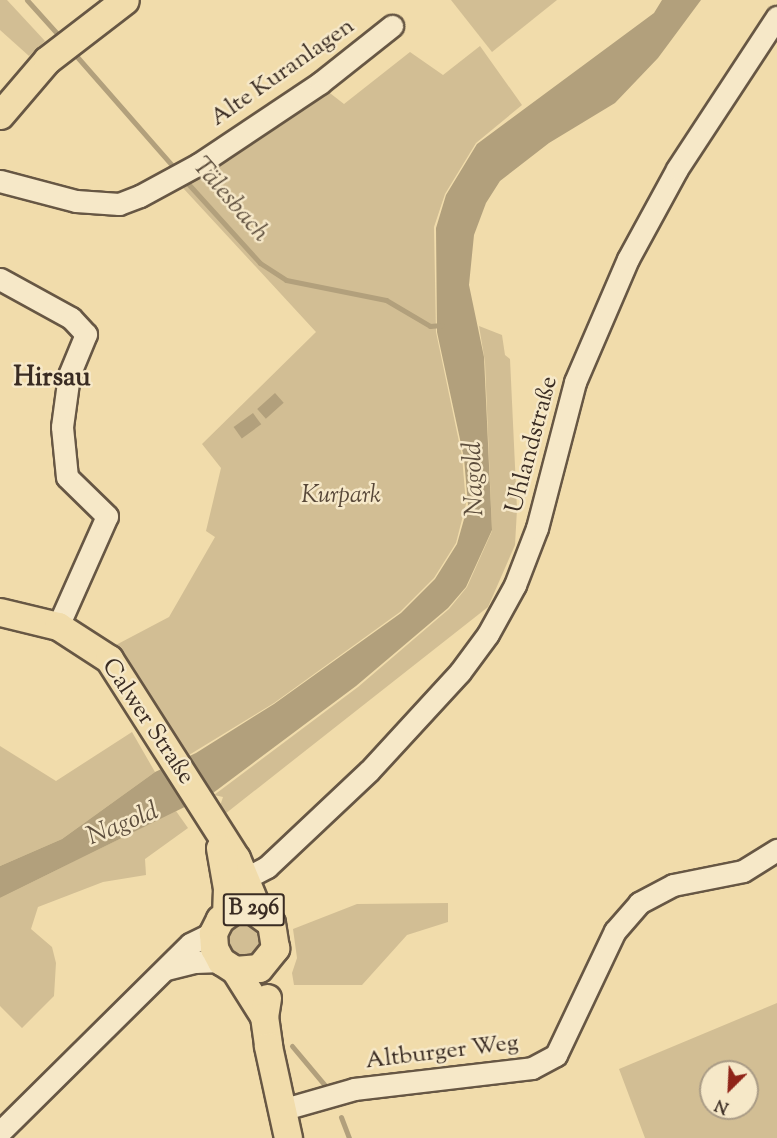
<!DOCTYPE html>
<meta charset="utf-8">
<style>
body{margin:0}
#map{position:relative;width:777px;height:1138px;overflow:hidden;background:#f1dcab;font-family:"Sorts Mill Goudy",serif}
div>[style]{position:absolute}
.green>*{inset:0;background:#d2be94}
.round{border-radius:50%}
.water>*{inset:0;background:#b2a07c;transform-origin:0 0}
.stream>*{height:5px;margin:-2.5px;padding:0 2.5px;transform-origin:2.5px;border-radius:2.5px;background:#b2a07c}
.roads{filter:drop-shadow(2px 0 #675744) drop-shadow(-2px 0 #675744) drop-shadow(0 2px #675744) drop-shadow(0 -2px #675744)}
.minor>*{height:21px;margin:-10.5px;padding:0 10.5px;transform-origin:10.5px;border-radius:10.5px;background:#f6e8c8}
.major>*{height:27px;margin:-13.5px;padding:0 13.5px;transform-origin:13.5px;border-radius:13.5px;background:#f1dcab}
span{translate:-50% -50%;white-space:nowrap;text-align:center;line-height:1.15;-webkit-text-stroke:5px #f6e8c8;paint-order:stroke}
.shield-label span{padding:2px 4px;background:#f6e8c8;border:2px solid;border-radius:4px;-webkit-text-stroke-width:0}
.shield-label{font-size:22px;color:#392b22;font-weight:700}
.street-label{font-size:24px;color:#392b22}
.park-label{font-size:24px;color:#584839;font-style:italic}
.water-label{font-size:26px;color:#5d4e3d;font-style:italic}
.quarter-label{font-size:27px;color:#392b22;font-weight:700}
.north{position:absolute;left:699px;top:1060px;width:60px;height:60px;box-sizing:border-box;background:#f6e8c8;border:2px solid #aa9c86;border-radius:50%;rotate:204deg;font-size:16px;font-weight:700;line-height:24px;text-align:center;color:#392b22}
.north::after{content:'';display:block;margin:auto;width:21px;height:27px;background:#8f2418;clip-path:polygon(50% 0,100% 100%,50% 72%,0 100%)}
</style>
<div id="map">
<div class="green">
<i style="clip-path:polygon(0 0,7px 0,45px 41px,29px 56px,0 30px)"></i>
<i style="clip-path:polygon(451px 0,557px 0,492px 52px)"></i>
<i style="clip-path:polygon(480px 46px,522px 105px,476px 143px,445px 194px,434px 227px,436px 332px,462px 456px,466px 504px,456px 543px,434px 578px,400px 612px,274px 703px,189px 755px,114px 646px,169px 617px,215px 537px,206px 531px,221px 468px,202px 444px,316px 332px,183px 188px,326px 90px,344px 104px,410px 52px,443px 75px)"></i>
<i style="clip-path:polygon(479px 326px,502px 335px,505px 355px,510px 359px,517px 509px,515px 545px,488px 607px,225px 814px,220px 806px,223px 797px,214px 795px,358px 687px,449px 609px,467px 587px,492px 531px,485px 362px)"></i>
<i style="clip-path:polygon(132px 732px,155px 772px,62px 839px,0 866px,0 746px,56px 781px)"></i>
<i style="clip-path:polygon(176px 811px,188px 828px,145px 859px,146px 875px,103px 882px,38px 907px,31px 929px,52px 947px,56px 963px,54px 996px,22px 1028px,0 1006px,0 898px)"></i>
<i style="clip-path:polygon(448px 903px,448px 922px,407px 935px,362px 985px,294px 985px,292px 973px,297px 958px,293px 929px,357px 904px)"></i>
<i class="round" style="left:227px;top:922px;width:36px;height:36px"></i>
<i style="clip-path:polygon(evenodd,777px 1003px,777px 1138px,645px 1138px,619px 1069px,777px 1003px,711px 1072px,747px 1072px,747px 1108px,711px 1108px,711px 1072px)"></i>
</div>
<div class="water">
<i style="clip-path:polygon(662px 0,701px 0,658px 58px,615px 103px,549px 143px,500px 181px,486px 203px,474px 235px,469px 285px,484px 357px,492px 530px,466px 587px,448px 608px,356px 686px,213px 793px,0 898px,0 866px,62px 839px,155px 772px,196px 753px,274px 704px,401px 613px,435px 579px,457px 544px,468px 505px,464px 458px,437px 332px,436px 228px,446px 195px,477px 144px,654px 13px)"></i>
<i style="left:275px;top:393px;width:13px;height:24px;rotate:48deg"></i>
<i style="left:253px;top:413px;width:14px;height:24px;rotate:54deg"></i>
</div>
<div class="stream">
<i style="left:27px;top:0;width:52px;rotate:48.1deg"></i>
<i style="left:72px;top:51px;width:158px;rotate:48.8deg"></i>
<i style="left:182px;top:177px;width:116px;rotate:47.8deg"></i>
<i style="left:260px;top:263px;width:31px;rotate:33deg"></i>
<i style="left:286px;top:280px;width:102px;rotate:11.3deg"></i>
<i style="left:386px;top:300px;width:51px;rotate:30.6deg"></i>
<i style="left:430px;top:326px;width:12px;rotate:-5deg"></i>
<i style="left:292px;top:1046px;width:56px;rotate:50.1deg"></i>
<i style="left:341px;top:1117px;width:22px;rotate:69deg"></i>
</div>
<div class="roads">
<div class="minor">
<i style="left:0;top:181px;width:79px;rotate:14.7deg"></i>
<i style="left:76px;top:201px;width:43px;rotate:4deg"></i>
<i style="left:119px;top:204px;width:22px;rotate:-21deg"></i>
<i style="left:140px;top:196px;width:67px;rotate:-28.5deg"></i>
<i style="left:199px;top:164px;width:146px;rotate:-33.8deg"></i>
<i style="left:320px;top:83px;width:92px;rotate:-38.4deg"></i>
<i style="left:0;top:279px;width:81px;rotate:28.8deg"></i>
<i style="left:71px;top:318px;width:22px;rotate:47deg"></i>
<i style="left:86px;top:334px;width:44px;rotate:112.5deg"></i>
<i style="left:69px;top:375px;width:52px;rotate:97.7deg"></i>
<i style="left:62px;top:427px;width:50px;rotate:84.3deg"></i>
<i style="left:67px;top:477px;width:56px;rotate:44.3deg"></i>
<i style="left:107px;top:516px;width:120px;rotate:114deg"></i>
<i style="left:231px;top:886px;width:41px;rotate:-27.8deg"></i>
<i style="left:267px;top:867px;width:140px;rotate:-43.3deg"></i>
<i style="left:369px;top:771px;width:134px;rotate:-47.4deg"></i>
<i style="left:460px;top:672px;width:47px;rotate:-53.6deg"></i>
<i style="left:488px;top:634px;width:56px;rotate:-61.1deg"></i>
<i style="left:515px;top:585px;width:61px;rotate:-68.9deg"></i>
<i style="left:537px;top:528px;width:151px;rotate:-75.4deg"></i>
<i style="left:575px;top:382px;width:134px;rotate:-66.7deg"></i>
<i style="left:628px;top:259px;width:102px;rotate:-61.4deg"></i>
<i style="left:677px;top:169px;width:182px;rotate:-56.7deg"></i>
<i style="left:166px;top:969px;width:30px;rotate:-14deg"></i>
<i style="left:195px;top:962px;width:26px;rotate:-2deg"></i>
<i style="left:281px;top:1110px;width:76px;rotate:-16deg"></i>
<i style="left:354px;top:1089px;width:179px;rotate:-6.7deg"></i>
<i style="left:532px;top:1068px;width:27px;rotate:-28deg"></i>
<i style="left:556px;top:1055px;width:137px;rotate:-64.6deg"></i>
<i style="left:615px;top:931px;width:37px;rotate:-49deg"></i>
<i style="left:639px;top:903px;width:38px;rotate:-28deg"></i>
<i style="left:673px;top:885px;width:71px;rotate:-11.3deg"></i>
<i style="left:743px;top:871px;width:40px;rotate:-32deg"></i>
<i style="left:0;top:1132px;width:267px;rotate:-44.7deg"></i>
<i style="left:190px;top:944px;width:25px;rotate:-26deg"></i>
</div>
<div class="major">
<i style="left:0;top:115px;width:72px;rotate:-49.5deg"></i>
<i style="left:47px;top:60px;width:98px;rotate:-37.6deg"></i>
<i style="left:0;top:612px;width:60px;rotate:13.6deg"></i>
<i style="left:58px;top:626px;width:61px;rotate:32.9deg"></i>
<i style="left:109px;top:659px;width:236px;rotate:57.5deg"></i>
<i style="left:236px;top:858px;width:57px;rotate:67.5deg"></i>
<i style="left:220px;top:848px;width:41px;rotate:80.1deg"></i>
<i style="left:227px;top:888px;width:26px;rotate:92deg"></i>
<i style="left:235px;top:970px;width:24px;rotate:-5deg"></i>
<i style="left:259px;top:968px;width:26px;rotate:-51deg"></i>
<i style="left:275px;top:948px;width:25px;rotate:-99deg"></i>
<i style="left:271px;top:923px;width:26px;rotate:-144deg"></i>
<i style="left:250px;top:908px;width:17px;rotate:173deg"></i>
<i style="left:233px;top:910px;width:16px;rotate:145deg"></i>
<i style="left:220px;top:919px;width:16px;rotate:117deg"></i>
<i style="left:213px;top:933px;width:15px;rotate:86deg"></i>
<i style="left:214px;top:948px;width:15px;rotate:62deg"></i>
<i style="left:221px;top:961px;width:17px;rotate:33deg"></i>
<i style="left:235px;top:970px;width:54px;rotate:57.8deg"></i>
<i style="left:267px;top:998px;width:18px;rotate:99deg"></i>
<i style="left:264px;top:1016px;width:30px;rotate:82deg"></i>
<i style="left:268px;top:1046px;width:94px;rotate:77.7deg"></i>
</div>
</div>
<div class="shield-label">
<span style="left:254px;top:910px">B 296</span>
</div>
<div class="street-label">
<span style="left:283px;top:73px;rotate:-35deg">Alte Kuranlagen</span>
<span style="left:533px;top:445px;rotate:-75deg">Uhlandstraße</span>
<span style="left:147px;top:722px;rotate:56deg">Calwer Straße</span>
<span style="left:442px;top:1053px;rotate:-7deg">Altburger Weg</span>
</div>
<div class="park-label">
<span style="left:341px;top:497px">Kurpark</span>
</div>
<div class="water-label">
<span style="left:230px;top:200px;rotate:49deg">Tälesbach</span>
<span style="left:475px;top:479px;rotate:-92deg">Nagold</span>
<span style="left:123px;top:825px;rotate:-22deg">Nagold</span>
</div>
<div class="quarter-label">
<span style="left:52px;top:379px">Hirsau</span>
</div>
<div class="north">N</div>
</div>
